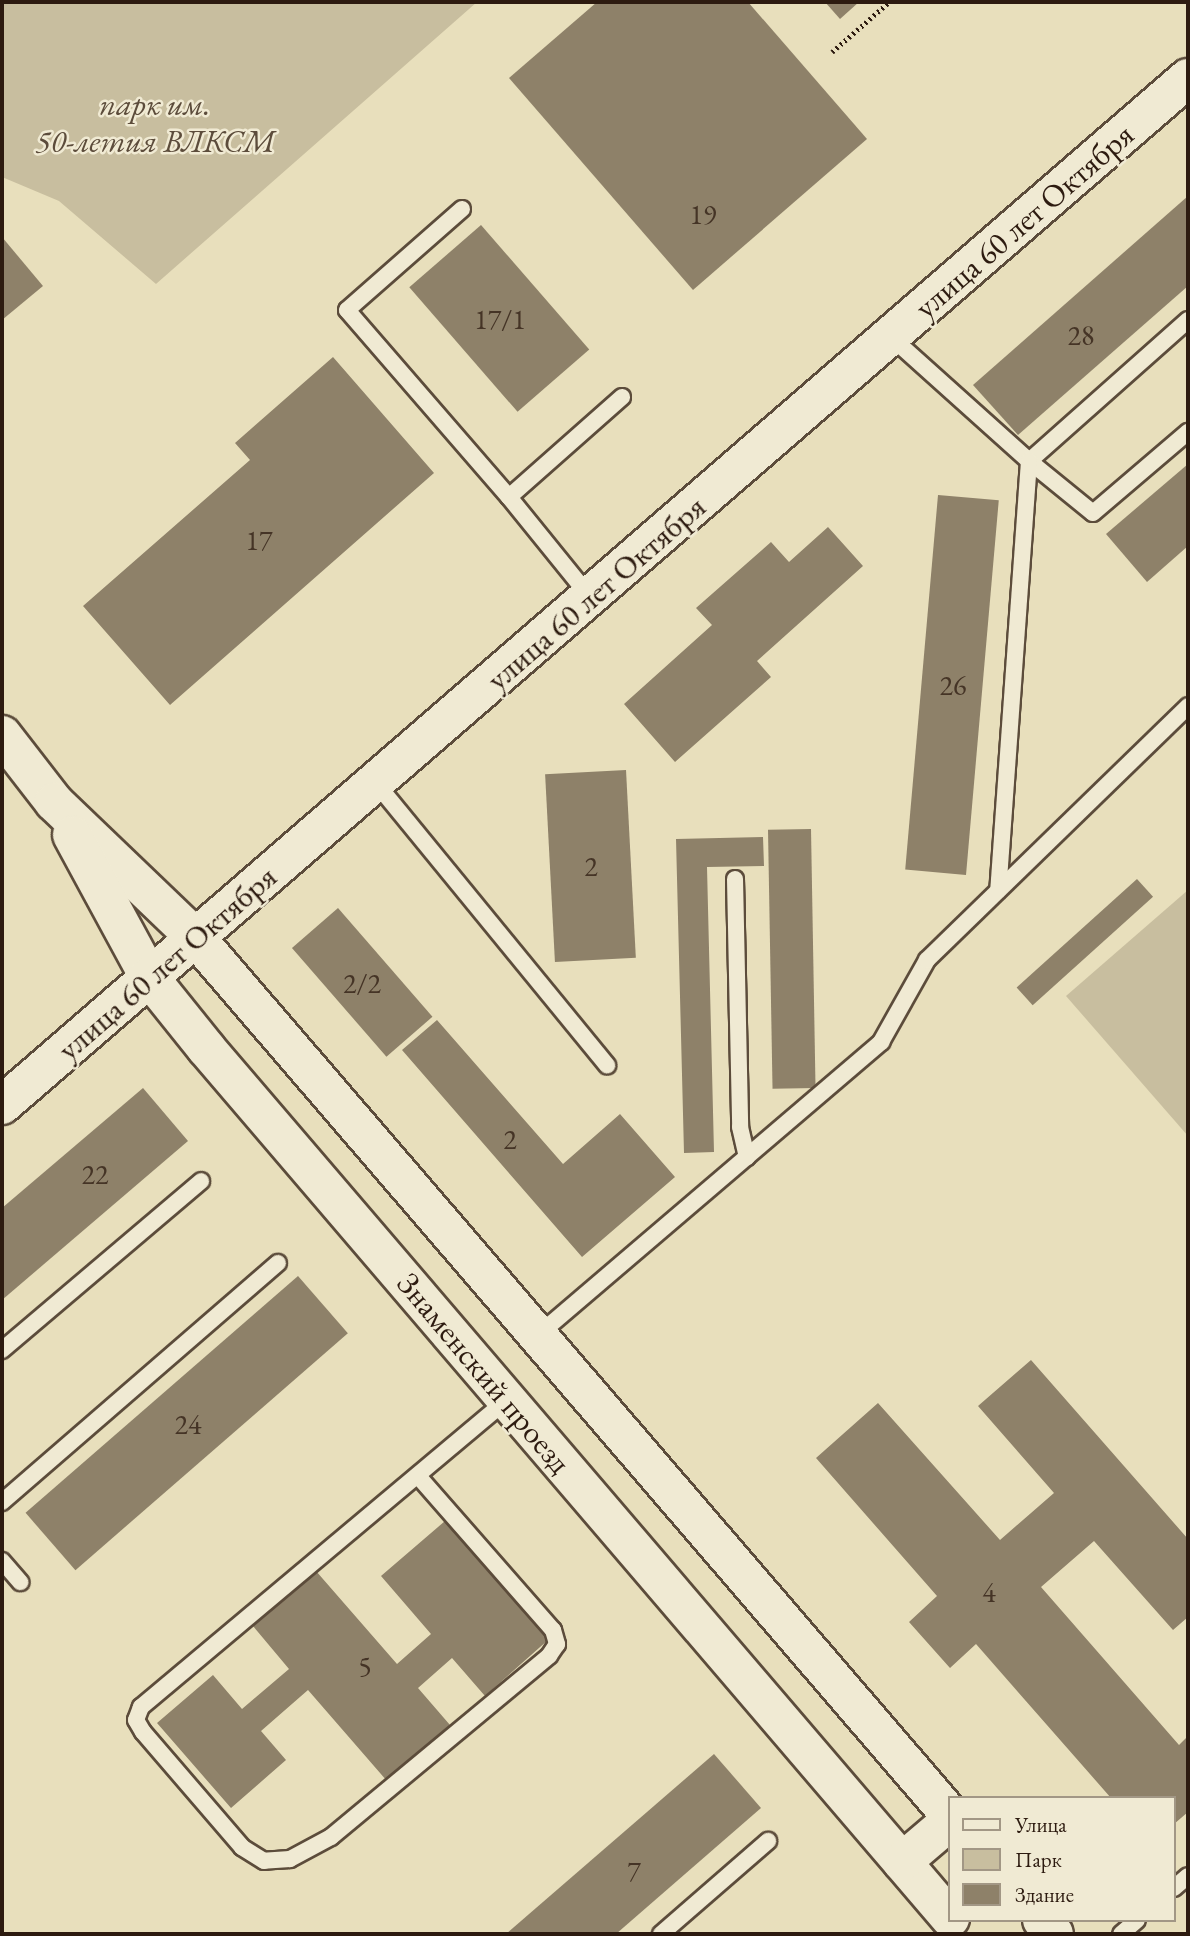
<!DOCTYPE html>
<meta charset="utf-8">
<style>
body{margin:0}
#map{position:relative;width:1190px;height:1936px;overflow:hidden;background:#e8dfbc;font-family:"EB Garamond",serif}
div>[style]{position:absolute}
.green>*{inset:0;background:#c8be9f}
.building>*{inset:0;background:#8e8169;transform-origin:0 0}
.path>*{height:4.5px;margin-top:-2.25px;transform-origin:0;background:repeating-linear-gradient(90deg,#2d1b10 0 2px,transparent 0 5.5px)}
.roads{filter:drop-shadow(2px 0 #5c4c3b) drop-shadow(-2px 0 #5c4c3b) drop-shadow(0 2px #5c4c3b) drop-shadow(0 -2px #5c4c3b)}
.service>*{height:16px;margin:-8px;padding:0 8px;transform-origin:8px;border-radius:8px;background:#f0ead3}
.secondary>*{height:38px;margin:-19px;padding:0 19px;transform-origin:19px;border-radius:19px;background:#f0ead3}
span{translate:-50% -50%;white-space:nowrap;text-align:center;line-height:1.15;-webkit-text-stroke:5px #f0ead3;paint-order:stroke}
.number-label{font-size:28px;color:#453426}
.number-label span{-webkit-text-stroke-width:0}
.park-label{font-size:32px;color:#5c4c3b;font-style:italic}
.street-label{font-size:32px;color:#2d1b10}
.frame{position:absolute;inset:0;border:4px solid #2d1b10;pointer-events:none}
.legend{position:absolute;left:948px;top:1796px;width:228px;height:126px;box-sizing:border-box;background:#f0ead3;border:2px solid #a29785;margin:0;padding:9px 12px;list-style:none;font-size:21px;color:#2d1b10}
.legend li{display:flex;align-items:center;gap:14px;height:35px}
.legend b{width:35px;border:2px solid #a29785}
</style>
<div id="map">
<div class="green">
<i style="clip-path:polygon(2px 2px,477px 2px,156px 284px,59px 201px,2px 177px)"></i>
<i style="clip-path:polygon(1188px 890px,1188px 1136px,1066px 996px)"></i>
</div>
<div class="building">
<i style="clip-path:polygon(597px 2px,748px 2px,867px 139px,693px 290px,509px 78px)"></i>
<i style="clip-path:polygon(825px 2px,859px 2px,840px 19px)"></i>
<i style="clip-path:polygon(1188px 196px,1188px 286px,1018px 435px,973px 385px)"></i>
<i style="left:481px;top:225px;width:165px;height:95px;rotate:49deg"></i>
<i style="clip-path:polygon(2px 237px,43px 286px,2px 320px)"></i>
<i style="clip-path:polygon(333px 357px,434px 473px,170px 705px,83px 606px,250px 460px,235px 443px)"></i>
<i style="clip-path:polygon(1188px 464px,1188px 546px,1147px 582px,1106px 534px)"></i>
<i style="left:938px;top:495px;width:61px;height:376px;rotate:5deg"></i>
<i style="clip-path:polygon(828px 527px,863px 566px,757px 661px,771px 677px,675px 762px,624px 704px,712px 625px,696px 608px,771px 542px,789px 562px)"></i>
<i style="left:626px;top:770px;width:188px;height:81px;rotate:87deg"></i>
<i style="left:811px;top:829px;width:259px;height:43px;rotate:89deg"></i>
<i style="clip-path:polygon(763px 837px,764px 866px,707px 867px,714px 1152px,684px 1153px,676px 839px)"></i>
<i style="left:1137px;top:879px;width:24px;height:162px;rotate:48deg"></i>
<i style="left:338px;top:908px;width:144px;height:61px;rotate:49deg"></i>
<i style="clip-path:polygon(437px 1020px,563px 1164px,620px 1114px,675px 1177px,582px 1257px,402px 1050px)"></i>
<i style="clip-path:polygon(143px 1088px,188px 1141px,2px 1300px,2px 1208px)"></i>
<i style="left:298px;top:1276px;width:76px;height:361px;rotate:49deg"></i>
<i style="clip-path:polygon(1031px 1360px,1188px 1539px,1188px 1617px,1173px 1630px,1094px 1541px,1041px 1587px,1179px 1745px,1188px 1736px,1188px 1812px,1174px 1824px,1174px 1798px,1111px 1798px,976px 1644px,950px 1668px,909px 1622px,937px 1596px,816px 1458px,878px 1403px,1000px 1540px,1054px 1493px,978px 1406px)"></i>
<i style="clip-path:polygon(445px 1521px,548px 1640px,485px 1696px,452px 1658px,418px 1688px,450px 1725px,387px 1781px,308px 1690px,261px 1731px,286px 1760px,231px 1808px,157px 1723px,213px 1675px,242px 1709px,289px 1669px,253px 1626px,316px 1571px,397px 1664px,431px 1634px,381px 1576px)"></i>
<i style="clip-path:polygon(714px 1754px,761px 1808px,616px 1934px,506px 1934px)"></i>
</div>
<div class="path">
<i style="left:832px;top:52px;width:76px;rotate:-41.3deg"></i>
</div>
<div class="roads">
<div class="service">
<i style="left:462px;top:209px;width:153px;rotate:138.7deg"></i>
<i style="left:347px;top:310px;width:247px;rotate:49.1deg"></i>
<i style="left:509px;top:497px;width:129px;rotate:51deg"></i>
<i style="left:1188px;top:320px;width:213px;rotate:138.4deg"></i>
<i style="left:1029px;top:461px;width:82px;rotate:39.1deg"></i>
<i style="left:1093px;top:513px;width:125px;rotate:-40.5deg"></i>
<i style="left:891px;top:337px;width:186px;rotate:41.9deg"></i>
<i style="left:1029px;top:461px;width:430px;rotate:94.1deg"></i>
<i style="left:509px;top:497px;width:151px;rotate:-41.5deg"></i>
<i style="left:376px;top:783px;width:365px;rotate:50.7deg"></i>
<i style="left:735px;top:879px;width:248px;rotate:88.8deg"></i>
<i style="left:740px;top:1127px;width:31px;rotate:77deg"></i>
<i style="left:537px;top:1336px;width:453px;rotate:-40.5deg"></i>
<i style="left:881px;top:1042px;width:94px;rotate:-60.7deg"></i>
<i style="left:927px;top:960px;width:364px;rotate:-44.2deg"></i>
<i style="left:2px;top:1350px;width:261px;rotate:-40.3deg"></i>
<i style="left:418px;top:1476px;width:205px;rotate:48.8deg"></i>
<i style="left:553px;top:1630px;width:15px;rotate:74deg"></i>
<i style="left:557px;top:1644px;width:14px;rotate:124deg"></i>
<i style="left:549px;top:1656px;width:283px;rotate:140.3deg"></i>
<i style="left:331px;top:1837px;width:47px;rotate:151.8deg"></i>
<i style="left:290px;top:1859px;width:26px;rotate:176deg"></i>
<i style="left:264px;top:1861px;width:26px;rotate:-148deg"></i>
<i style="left:242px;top:1847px;width:152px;rotate:-130.7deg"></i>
<i style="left:143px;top:1732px;width:14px;rotate:-120deg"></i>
<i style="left:136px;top:1720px;width:14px;rotate:-69deg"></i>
<i style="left:141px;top:1707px;width:478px;rotate:-40deg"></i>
<i style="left:2px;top:1502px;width:365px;rotate:-40.9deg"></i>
<i style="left:2px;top:1561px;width:28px;rotate:49deg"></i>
<i style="left:1174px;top:1888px;width:18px;rotate:-41deg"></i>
<i style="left:661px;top:1934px;width:142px;rotate:-41deg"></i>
<i style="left:1121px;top:1934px;width:21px;rotate:-41deg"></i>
</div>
<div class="secondary">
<i style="left:2px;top:735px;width:85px;rotate:52.2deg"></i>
<i style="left:54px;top:802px;width:197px;rotate:43.8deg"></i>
<i style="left:196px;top:938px;width:1157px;rotate:49.31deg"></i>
<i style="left:72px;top:835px;width:162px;rotate:61.5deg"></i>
<i style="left:149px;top:977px;width:91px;rotate:51.2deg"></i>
<i style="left:206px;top:1048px;width:1145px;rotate:49.46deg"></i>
<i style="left:2px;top:1105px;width:1569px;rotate:-40.89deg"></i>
<i style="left:902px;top:1862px;width:63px;rotate:-40.5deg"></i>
<i style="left:1042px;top:1920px;width:18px;rotate:49deg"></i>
</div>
</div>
<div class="number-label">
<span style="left:703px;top:214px">19</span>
<span style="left:500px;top:319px">17/1</span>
<span style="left:1081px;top:335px">28</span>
<span style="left:259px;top:540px">17</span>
<span style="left:953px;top:685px">26</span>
<span style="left:591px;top:866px">2</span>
<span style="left:362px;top:983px">2/2</span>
<span style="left:510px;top:1139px">2</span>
<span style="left:95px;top:1174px">22</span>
<span style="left:188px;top:1424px">24</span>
<span style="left:989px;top:1592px">4</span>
<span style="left:365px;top:1666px">5</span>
<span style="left:634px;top:1871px">7</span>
</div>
<div class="park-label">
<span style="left:155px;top:123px">парк им.<br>50-летия ВЛКСМ</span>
</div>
<div class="street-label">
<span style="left:1024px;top:221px;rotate:-41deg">улица 60 лет Октября</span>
<span style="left:596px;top:593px;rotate:-41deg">улица 60 лет Октября</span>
<span style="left:167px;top:963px;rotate:-41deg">улица 60 лет Октября</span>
<span style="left:484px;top:1373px;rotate:50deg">Знаменский проезд</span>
</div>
<div class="frame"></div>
<ul class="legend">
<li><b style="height:9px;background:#f0ead3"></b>Улица</li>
<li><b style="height:19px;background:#c8be9f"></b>Парк</li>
<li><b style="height:19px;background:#8e8169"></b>Здание</li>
</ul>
</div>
